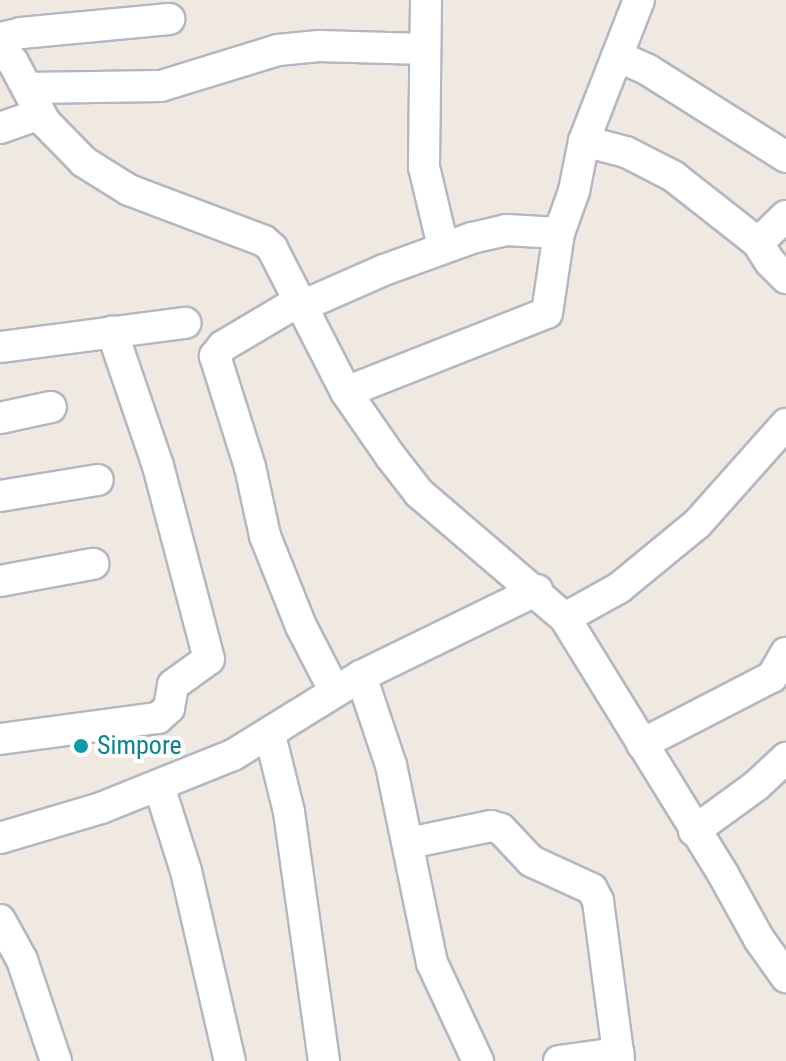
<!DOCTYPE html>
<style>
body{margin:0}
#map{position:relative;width:786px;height:1061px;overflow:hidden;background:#efe9e1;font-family:"Roboto Condensed",sans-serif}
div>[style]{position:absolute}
.roads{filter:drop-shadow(2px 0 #b4b7c1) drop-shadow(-2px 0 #b4b7c1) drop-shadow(0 2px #b4b7c1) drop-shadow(0 -2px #b4b7c1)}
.minor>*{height:30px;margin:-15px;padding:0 15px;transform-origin:15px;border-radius:15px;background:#fff}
.dots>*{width:22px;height:22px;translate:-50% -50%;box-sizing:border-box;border:4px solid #fff;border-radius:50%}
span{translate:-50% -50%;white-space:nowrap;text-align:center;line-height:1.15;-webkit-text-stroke:8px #fff;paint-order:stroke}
.culture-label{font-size:26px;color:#0d838f}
.left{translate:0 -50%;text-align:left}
</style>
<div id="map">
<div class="roads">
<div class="minor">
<i style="left:426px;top:0;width:167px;rotate:90.7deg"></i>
<i style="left:424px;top:167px;width:82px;rotate:76.6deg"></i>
<i style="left:0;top:38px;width:22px;rotate:-13deg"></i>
<i style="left:21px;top:33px;width:149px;rotate:-5.4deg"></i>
<i style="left:0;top:48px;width:19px;rotate:47deg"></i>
<i style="left:13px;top:62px;width:68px;rotate:61.9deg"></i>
<i style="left:45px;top:122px;width:56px;rotate:45.7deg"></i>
<i style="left:84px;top:162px;width:53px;rotate:31.9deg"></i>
<i style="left:129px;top:190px;width:144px;rotate:20.7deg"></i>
<i style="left:264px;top:241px;width:11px;rotate:41deg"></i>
<i style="left:272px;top:248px;width:162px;rotate:62.8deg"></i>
<i style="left:346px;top:392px;width:79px;rotate:55.3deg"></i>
<i style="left:391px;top:457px;width:46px;rotate:52.1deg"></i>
<i style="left:419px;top:493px;width:192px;rotate:40.6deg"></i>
<i style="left:565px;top:618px;width:301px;rotate:58.3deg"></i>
<i style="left:723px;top:874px;width:74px;rotate:61deg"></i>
<i style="left:759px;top:939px;width:47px;rotate:54.6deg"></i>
<i style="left:617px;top:56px;width:34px;rotate:24deg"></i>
<i style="left:648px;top:70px;width:163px;rotate:32.2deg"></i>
<i style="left:27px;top:88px;width:134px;rotate:-0.9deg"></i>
<i style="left:161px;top:86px;width:122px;rotate:-17.1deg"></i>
<i style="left:278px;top:50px;width:41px;rotate:-5.6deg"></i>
<i style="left:319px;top:46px;width:105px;rotate:1.6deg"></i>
<i style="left:0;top:128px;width:42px;rotate:-19.3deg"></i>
<i style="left:584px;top:141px;width:43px;rotate:14.7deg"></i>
<i style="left:626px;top:152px;width:53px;rotate:27.1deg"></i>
<i style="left:673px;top:176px;width:108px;rotate:38.2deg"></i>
<i style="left:758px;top:243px;width:22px;rotate:58deg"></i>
<i style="left:770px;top:262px;width:23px;rotate:45deg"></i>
<i style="left:758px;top:243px;width:39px;rotate:-44deg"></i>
<i style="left:299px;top:301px;width:88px;rotate:149.4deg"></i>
<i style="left:223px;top:346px;width:13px;rotate:129deg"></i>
<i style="left:215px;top:356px;width:116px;rotate:72.5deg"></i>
<i style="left:250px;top:467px;width:71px;rotate:77.7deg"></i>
<i style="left:265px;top:536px;width:97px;rotate:68.2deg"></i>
<i style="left:301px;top:626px;width:74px;rotate:62.7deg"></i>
<i style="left:302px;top:306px;width:90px;rotate:-23.7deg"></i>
<i style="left:384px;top:270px;width:94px;rotate:-20deg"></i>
<i style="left:472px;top:238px;width:35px;rotate:-13deg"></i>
<i style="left:506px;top:230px;width:53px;rotate:3.2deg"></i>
<i style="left:0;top:347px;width:187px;rotate:-7.4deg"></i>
<i style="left:346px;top:392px;width:216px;rotate:-21.5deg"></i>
<i style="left:547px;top:313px;width:81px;rotate:-81.5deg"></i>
<i style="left:559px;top:233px;width:45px;rotate:-70.3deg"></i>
<i style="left:574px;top:191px;width:51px;rotate:-78.7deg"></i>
<i style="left:584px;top:141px;width:151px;rotate:-68.7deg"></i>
<i style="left:0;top:418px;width:52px;rotate:-12.2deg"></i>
<i style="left:0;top:496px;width:99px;rotate:-9.3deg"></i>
<i style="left:0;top:581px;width:95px;rotate:-10.4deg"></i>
<i style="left:565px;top:618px;width:62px;rotate:-29.1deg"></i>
<i style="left:619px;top:588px;width:101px;rotate:-39.4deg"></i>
<i style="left:697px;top:524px;width:134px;rotate:-48.3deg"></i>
<i style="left:361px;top:676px;width:94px;rotate:71.4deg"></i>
<i style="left:391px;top:765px;width:202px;rotate:78.3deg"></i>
<i style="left:432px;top:963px;width:108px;rotate:64.9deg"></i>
<i style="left:270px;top:735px;width:79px;rotate:76.1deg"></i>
<i style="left:289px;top:812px;width:251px;rotate:82deg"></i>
<i style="left:0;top:739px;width:159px;rotate:-7.6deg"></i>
<i style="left:158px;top:718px;width:15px;rotate:-42deg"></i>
<i style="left:169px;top:708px;width:23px;rotate:-80deg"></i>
<i style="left:173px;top:685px;width:44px;rotate:-35.8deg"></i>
<i style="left:209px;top:659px;width:200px;rotate:-104.8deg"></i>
<i style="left:158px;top:466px;width:142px;rotate:-108.9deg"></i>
<i style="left:642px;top:744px;width:146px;rotate:-27.3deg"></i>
<i style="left:772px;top:677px;width:28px;rotate:-60deg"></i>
<i style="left:159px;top:786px;width:89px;rotate:72.4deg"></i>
<i style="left:186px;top:871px;width:195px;rotate:77deg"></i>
<i style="left:694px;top:831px;width:78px;rotate:-36.1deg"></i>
<i style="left:757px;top:785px;width:40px;rotate:-43deg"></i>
<i style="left:0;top:838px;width:105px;rotate:-16.5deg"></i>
<i style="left:101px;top:808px;width:142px;rotate:-21.9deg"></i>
<i style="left:233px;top:755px;width:150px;rotate:-31.7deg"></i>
<i style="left:361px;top:676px;width:196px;rotate:-26deg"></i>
<i style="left:409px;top:843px;width:84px;rotate:-11.7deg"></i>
<i style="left:491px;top:826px;width:10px;rotate:17deg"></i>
<i style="left:501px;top:829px;width:44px;rotate:46.8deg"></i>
<i style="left:531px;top:861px;width:67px;rotate:24.7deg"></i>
<i style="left:592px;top:889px;width:13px;rotate:63deg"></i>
<i style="left:598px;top:901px;width:161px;rotate:82.5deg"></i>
<i style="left:0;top:920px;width:46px;rotate:61.2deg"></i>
<i style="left:22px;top:960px;width:107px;rotate:71.4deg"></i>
<i style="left:559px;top:1061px;width:60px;rotate:-7.7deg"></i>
</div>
</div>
<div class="dots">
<i style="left:81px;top:746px;background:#0f9aa8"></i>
</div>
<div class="culture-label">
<span class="left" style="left:97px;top:746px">Simpore</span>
</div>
</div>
